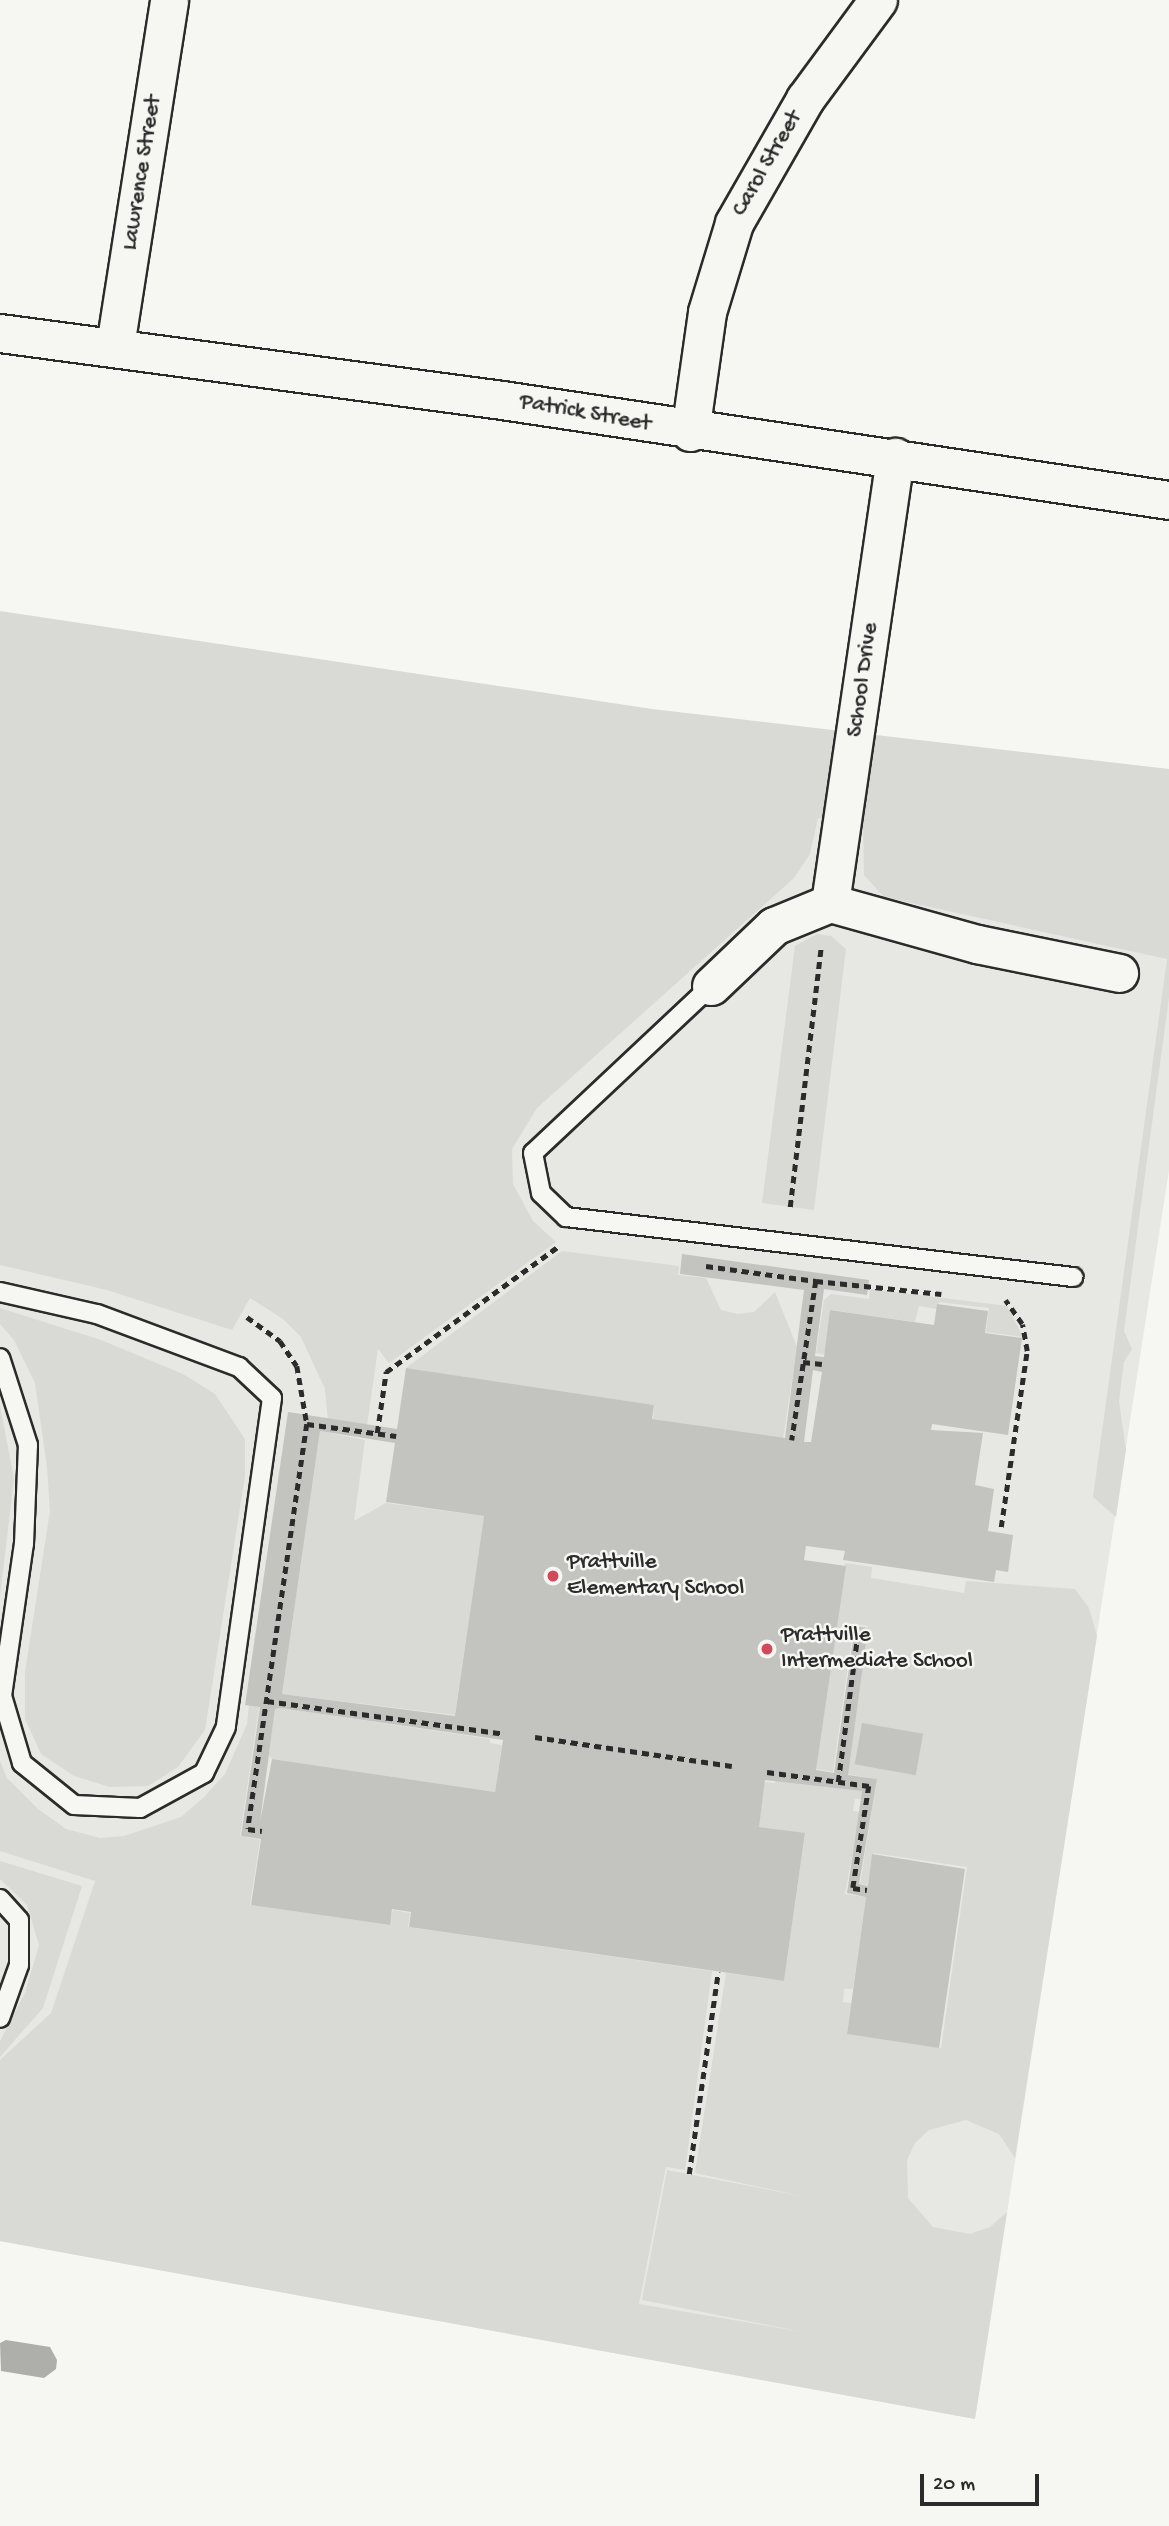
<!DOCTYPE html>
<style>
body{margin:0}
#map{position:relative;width:1169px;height:2526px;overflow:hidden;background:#f6f6f2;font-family:"Gochi Hand",sans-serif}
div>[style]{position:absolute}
.built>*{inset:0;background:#e7e7e3}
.green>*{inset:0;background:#d9d9d5}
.water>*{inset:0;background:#aeaeab}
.building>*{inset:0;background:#c3c3c0;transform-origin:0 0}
.path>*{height:4.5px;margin-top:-2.25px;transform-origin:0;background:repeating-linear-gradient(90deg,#2b2b2b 0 7px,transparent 0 12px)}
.roads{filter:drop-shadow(2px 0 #2b2b2b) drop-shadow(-2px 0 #2b2b2b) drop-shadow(0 2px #2b2b2b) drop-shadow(0 -2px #2b2b2b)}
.service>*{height:18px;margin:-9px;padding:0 9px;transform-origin:9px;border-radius:9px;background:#f6f6f2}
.minor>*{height:37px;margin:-18.5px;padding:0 18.5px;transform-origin:18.5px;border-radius:18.5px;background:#f6f6f2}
.dots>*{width:19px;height:19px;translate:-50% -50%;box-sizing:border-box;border:4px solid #f6f6f2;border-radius:50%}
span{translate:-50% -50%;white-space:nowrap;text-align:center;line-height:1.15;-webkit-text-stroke:5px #f6f6f2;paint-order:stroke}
.street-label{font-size:23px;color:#2b2b2b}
.poi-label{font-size:23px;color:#2b2b2b}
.left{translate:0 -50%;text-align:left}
.scale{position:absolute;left:920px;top:2474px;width:119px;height:32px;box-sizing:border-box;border:4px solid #2b2b2b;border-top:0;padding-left:9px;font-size:21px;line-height:24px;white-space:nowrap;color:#2b2b2b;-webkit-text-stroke:5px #f6f6f2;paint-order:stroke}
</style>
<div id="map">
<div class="built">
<i style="clip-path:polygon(0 678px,1169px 856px,1169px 1170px,975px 2419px,0 2241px)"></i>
</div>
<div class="green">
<i style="clip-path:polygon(0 611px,652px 709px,1169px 769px,1169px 997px,1124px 1331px,1132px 1349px,1124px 1362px,1119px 1401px,1126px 1450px,1116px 1517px,1093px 1497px,1167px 959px,884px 897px,864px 875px,863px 823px,818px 818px,810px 854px,794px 878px,537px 1108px,512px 1149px,513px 1184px,533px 1221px,556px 1242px,389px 1363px,378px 1349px,367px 1425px,328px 1420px,325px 1389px,301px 1337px,283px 1319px,250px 1298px,232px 1330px,107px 1290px,0 1265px)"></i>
<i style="clip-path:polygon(817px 934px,831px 936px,846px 949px,814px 1210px,762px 1203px,795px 946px)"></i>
<i style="clip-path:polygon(562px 1251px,679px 1266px,678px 1275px,706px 1278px,721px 1310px,738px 1314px,754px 1312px,775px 1292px,797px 1347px,783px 1439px,653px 1419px,654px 1405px,406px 1368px)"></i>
<i style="clip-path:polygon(870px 1289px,1007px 1306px,1023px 1337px,986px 1332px,989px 1308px,939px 1302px,937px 1309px,919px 1306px,915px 1322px,832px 1310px,825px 1355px,816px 1353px,824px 1300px,831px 1294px,869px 1299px)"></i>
<i style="clip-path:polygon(0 1308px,101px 1340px,183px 1374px,215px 1394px,245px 1439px,245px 1476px,205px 1730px,178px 1767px,148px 1786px,110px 1787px,74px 1776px,41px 1754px,25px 1719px,25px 1672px,50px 1511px,47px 1467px,35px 1383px,14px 1340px,0 1324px)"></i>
<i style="clip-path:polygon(0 1406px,14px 1479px,0 1596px)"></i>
<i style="clip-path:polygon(320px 1431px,365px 1440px,354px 1521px,386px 1503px,484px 1516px,455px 1715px,282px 1694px)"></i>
<i style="clip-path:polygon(845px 1563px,872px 1567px,871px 1578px,964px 1593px,966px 1581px,1075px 1589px,1089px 1608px,1097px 1636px,1015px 2158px,999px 2134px,966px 2120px,929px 2130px,915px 2143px,907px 2160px,908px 2198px,933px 2227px,970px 2234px,990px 2227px,1007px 2212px,975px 2419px,0 2241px,0 2060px,51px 2013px,95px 1881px,0 1851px,0 1761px,7px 1778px,38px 1809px,66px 1829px,100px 1838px,124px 1836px,181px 1817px,204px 1797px,225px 1774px,247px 1724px,249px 1705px,259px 1707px,240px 1836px,260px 1840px,250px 1905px,389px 1925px,393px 1910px,410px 1913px,408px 1927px,712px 1971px,685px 2170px,666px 2167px,639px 2304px,803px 2332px,642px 2300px,667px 2170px,806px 2197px,695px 2173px,726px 1973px,784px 1981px,805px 1834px,758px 1827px,765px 1782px,775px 1783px,776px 1778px,862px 1791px,861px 1799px,855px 1799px,853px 1811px,860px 1812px,845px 1894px,866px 1897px,853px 1989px,844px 1989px,843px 2002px,851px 2003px,847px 2034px,941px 2048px,967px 1867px,873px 1853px,868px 1885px,860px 1884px,877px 1779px,847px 1774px,868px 1626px,854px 1624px,833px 1772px,816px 1769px)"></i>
<i style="clip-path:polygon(280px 1708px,490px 1739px,490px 1743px,502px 1745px,495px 1792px,272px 1759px,269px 1755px,275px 1709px)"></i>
<i style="clip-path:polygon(0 1861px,82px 1886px,43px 2008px,0 2057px,0 2041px,25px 1993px,39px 1945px,27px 1905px,0 1879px)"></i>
</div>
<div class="water">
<i style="clip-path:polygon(6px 2340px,50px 2347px,57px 2360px,56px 2369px,44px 2378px,1px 2371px,0 2343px)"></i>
</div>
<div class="building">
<i style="clip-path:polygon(evenodd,682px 1254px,869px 1280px,867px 1295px,824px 1289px,815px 1356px,824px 1357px,830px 1310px,934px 1325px,937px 1304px,988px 1311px,985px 1333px,1022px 1338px,1008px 1435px,932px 1424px,931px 1430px,983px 1433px,975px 1485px,994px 1489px,988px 1531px,1013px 1535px,1008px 1572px,996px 1570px,994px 1582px,843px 1560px,845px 1551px,806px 1546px,804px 1560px,846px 1566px,816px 1770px,834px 1773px,855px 1626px,868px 1628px,848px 1775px,877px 1779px,859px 1884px,868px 1886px,872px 1854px,965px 1869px,939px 2048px,847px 2034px,866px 1897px,847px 1893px,862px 1791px,765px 1780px,759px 1827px,805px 1833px,784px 1981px,409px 1927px,411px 1912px,392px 1909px,390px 1925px,251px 1905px,261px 1839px,241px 1836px,260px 1707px,245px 1705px,288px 1412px,397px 1429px,406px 1368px,654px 1405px,652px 1419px,785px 1438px,804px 1290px,680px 1274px,682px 1254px,813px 1370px,822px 1372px,811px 1442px,804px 1442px,813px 1370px,682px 1254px,320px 1431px,395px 1443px,386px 1502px,484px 1516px,455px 1716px,282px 1694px,320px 1431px,682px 1254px,280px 1708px,503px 1740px,495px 1792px,272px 1759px,260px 1822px,275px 1709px,280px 1708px)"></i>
<i style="left:862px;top:1723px;width:62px;height:42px;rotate:10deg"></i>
</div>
<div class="path">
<i style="left:790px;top:1207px;width:262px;rotate:-83.2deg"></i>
<i style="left:706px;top:1266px;width:111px;rotate:7.8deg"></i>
<i style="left:816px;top:1281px;width:161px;rotate:98.6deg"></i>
<i style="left:816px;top:1281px;width:126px;rotate:5.9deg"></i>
<i style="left:247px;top:1317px;width:41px;rotate:36deg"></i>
<i style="left:280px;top:1341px;width:30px;rotate:56deg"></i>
<i style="left:297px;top:1366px;width:59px;rotate:80.2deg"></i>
<i style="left:307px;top:1424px;width:409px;rotate:98.3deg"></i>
<i style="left:248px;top:1829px;width:14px;rotate:8deg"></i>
<i style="left:803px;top:1362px;width:19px;rotate:6deg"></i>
<i style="left:307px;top:1424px;width:90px;rotate:7.7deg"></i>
<i style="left:377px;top:1433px;width:62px;rotate:-81.6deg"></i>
<i style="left:386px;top:1372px;width:214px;rotate:-36.1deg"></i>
<i style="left:1001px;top:1527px;width:178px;rotate:-81.6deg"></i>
<i style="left:1027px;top:1351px;width:27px;rotate:-100deg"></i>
<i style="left:1022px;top:1324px;width:29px;rotate:-125deg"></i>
<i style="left:267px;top:1701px;width:239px;rotate:7.9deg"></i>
<i style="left:535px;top:1737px;width:199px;rotate:8.4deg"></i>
<i style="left:767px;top:1772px;width:103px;rotate:7.8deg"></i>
<i style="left:869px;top:1786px;width:103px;rotate:98.9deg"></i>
<i style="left:853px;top:1888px;width:14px;rotate:8deg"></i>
<i style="left:838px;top:1782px;width:151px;rotate:-82.4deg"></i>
<i style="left:689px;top:2174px;width:204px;rotate:-81.8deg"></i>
</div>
<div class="roads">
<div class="service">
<i style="left:711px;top:986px;width:244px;rotate:136.8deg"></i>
<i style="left:533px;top:1153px;width:41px;rotate:78.7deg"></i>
<i style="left:541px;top:1193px;width:35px;rotate:44deg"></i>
<i style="left:566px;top:1217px;width:511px;rotate:6.75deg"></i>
<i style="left:0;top:1292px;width:99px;rotate:12.8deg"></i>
<i style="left:97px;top:1314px;width:152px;rotate:20.5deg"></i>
<i style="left:239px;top:1367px;width:45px;rotate:43.2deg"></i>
<i style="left:272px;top:1398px;width:332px;rotate:98deg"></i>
<i style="left:226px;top:1727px;width:51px;rotate:115.6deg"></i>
<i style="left:204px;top:1773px;width:73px;rotate:151.3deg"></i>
<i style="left:140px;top:1808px;width:66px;rotate:-177.4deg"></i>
<i style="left:74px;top:1805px;width:67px;rotate:-141.1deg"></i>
<i style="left:22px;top:1763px;width:70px;rotate:-106.6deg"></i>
<i style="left:2px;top:1696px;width:154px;rotate:-81.8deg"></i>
<i style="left:24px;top:1544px;width:99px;rotate:-87.7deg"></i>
<i style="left:28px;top:1445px;width:91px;rotate:-107.8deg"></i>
<i style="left:0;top:1899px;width:28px;rotate:48deg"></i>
<i style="left:19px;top:1920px;width:45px;rotate:90deg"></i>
<i style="left:19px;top:1965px;width:56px;rotate:109.7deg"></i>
</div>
<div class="minor">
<i style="left:0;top:333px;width:506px;rotate:7.6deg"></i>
<i style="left:502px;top:400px;width:674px;rotate:8.53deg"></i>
<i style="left:115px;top:346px;width:350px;rotate:-81.1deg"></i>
<i style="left:690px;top:432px;width:121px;rotate:-81.9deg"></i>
<i style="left:707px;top:312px;width:93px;rotate:-73.1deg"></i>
<i style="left:734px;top:223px;width:143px;rotate:-60.2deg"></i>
<i style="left:805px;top:99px;width:123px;rotate:-53.6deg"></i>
<i style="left:830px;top:903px;width:451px;rotate:-81.7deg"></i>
<i style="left:711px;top:986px;width:87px;rotate:-43.6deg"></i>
<i style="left:774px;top:926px;width:61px;rotate:-22.3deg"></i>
<i style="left:830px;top:903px;width:153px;rotate:15.6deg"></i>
<i style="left:977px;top:944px;width:145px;rotate:11.5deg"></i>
</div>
</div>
<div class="dots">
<i style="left:553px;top:1576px;background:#d1495b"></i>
<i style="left:767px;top:1649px;background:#d1495b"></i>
</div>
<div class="street-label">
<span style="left:768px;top:164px;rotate:-60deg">Carol Street</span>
<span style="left:143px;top:173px;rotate:-81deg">Lawrence Street</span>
<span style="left:585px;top:414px;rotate:10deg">Patrick Street</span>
<span style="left:864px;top:680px;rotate:-82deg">School Drive</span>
</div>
<div class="poi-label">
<span class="left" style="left:567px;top:1576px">Prattville<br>Elementary School</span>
<span class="left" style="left:781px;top:1649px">Prattville<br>Intermediate School</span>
</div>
<div class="scale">20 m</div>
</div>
